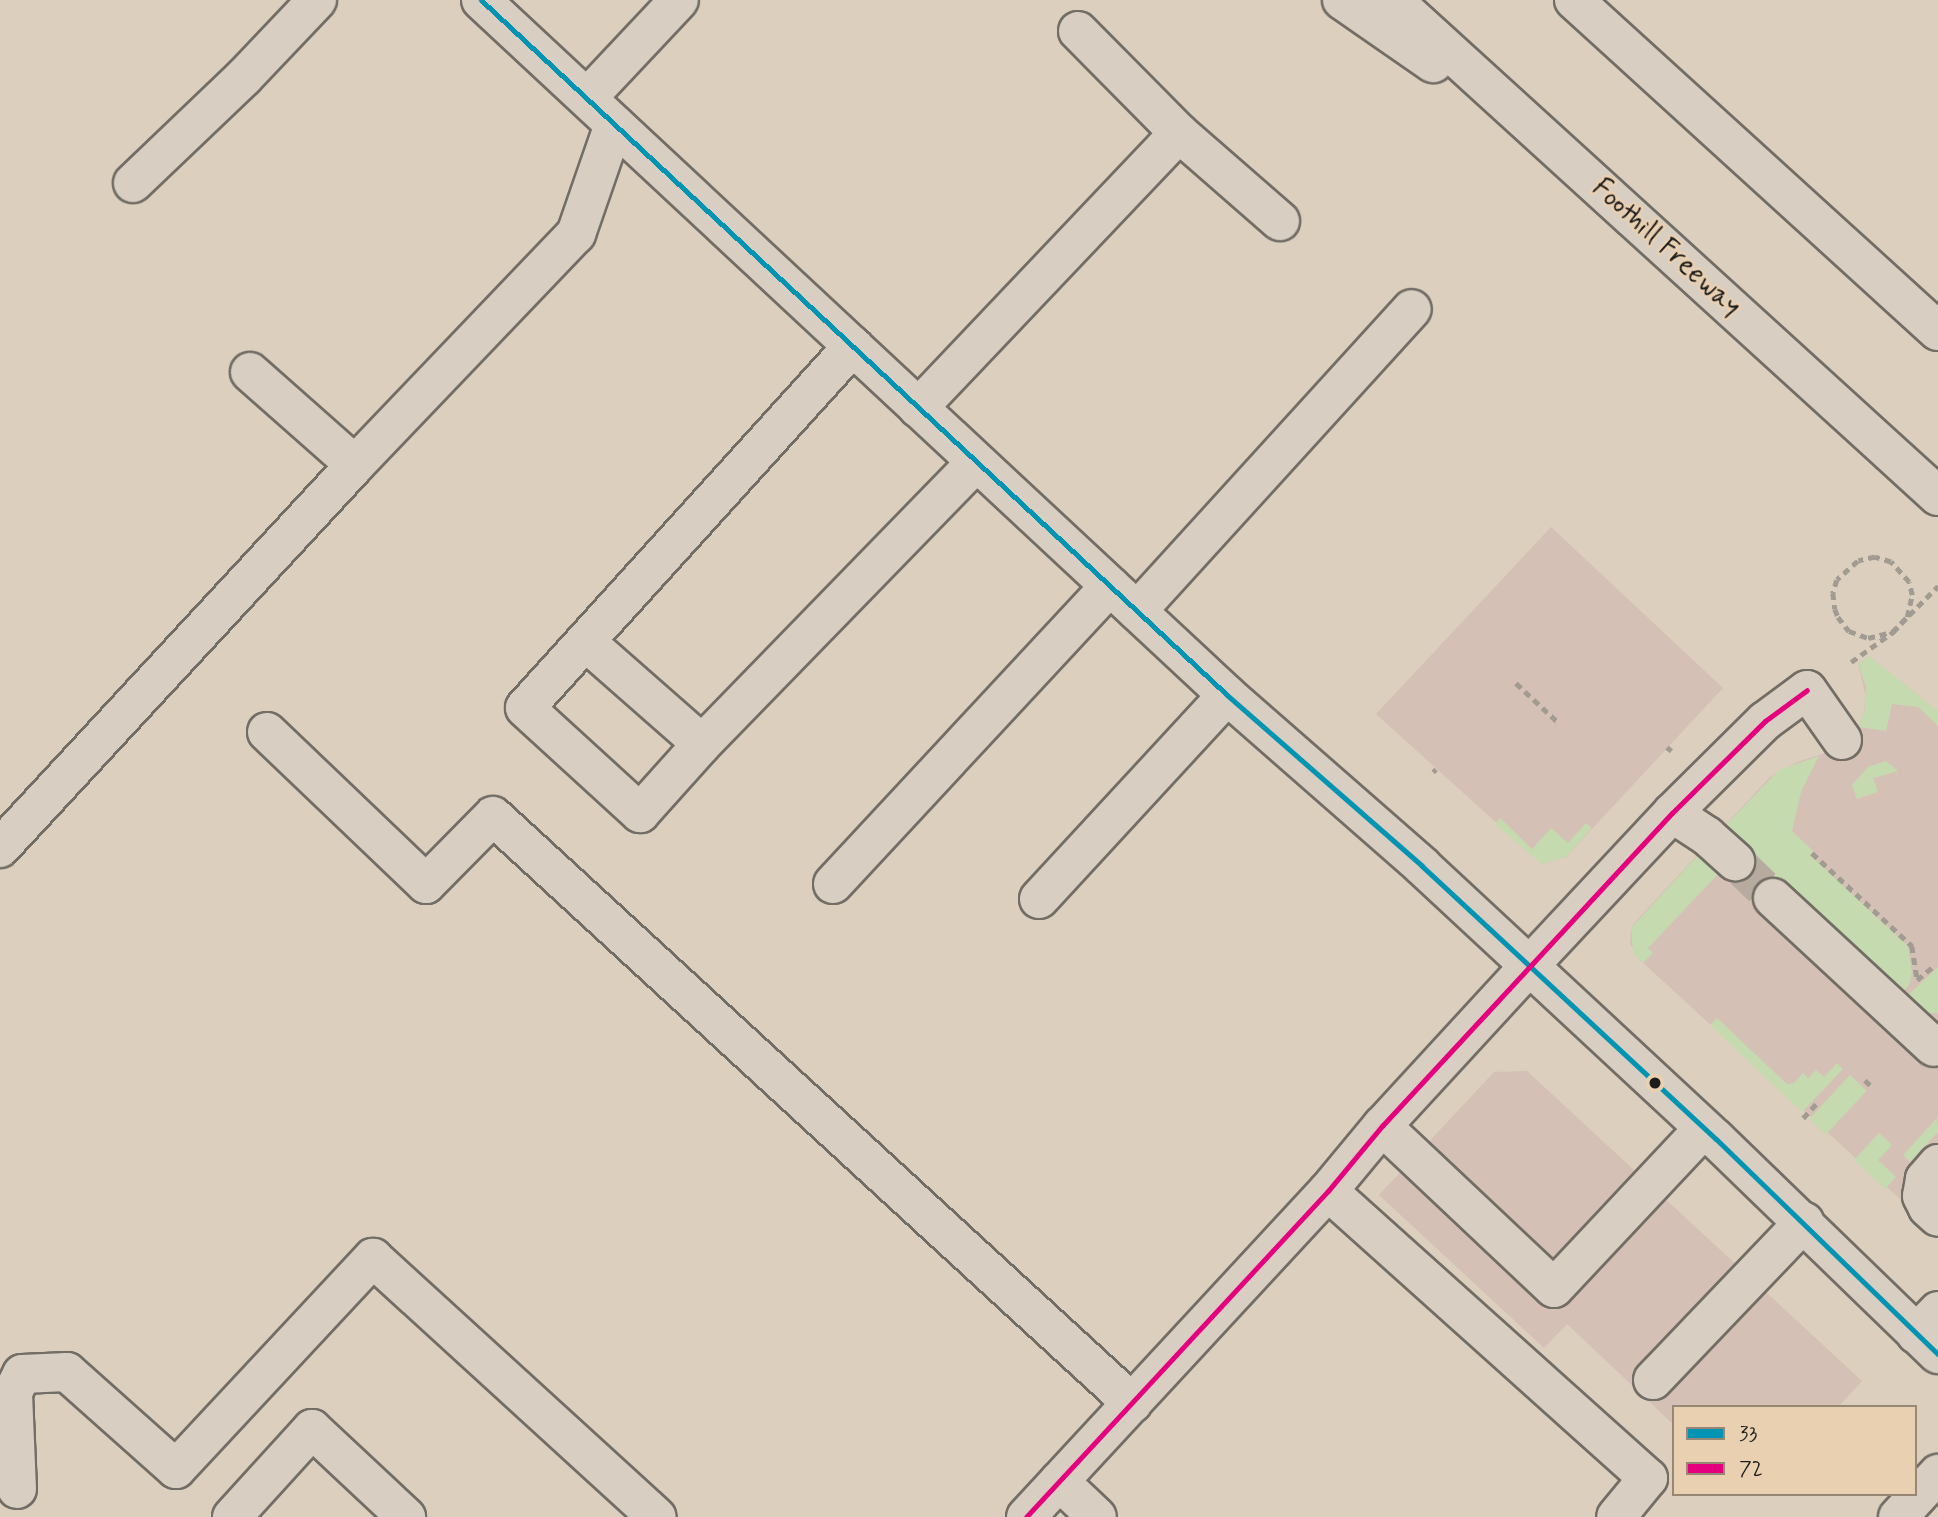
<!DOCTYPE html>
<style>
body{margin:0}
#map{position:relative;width:1938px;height:1517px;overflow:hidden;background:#dccfbe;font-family:Mynerve,sans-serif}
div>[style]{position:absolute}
.built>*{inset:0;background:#d4c0b4}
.green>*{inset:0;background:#c6daaf;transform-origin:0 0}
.minor-tunnel>*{height:38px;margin-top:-19px;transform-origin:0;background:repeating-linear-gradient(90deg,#b6ab9e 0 38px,transparent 0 57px)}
.path>*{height:4.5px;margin-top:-2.25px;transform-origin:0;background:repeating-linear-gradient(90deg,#a29b91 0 7px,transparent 0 12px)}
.roads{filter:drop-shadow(2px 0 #726d65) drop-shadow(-2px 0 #726d65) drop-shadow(0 2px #726d65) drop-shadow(0 -2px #726d65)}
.minor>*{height:38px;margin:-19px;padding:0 19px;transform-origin:19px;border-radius:19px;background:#d8cec2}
.major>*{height:38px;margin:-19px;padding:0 19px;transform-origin:19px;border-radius:19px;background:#d8cec2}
.highway>*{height:38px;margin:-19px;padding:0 19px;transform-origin:19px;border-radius:19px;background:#d8cec2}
.path-bridge>*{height:4.5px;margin-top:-2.25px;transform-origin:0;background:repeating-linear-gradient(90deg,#a29b91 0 7px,transparent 0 12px)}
.bus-1>*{height:5px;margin:-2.5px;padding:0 2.5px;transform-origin:2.5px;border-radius:2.5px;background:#0494b3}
.bus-2>*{height:5px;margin:-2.5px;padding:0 2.5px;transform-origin:2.5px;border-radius:2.5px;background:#e5007d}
.dots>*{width:19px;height:19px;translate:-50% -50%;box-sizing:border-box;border:4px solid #e9d0b1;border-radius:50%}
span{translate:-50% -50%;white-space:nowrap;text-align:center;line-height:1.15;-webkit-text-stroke:5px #e9d0b1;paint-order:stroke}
.street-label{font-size:28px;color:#1c1c1c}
.legend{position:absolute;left:1672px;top:1405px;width:245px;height:91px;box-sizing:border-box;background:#e9d0b1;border:2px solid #978875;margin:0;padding:9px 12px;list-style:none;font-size:21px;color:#1c1c1c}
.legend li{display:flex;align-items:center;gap:14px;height:35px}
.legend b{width:35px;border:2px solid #978875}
</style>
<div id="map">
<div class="built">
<i style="clip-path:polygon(1551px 527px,1723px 688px,1566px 857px,1542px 864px,1376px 714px)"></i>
<i style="clip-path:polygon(1869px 656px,1938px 711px,1938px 1234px,1639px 959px,1630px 944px,1631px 928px,1636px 921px,1770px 777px,1797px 762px,1832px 751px,1852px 735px,1863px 717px,1866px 697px,1858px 664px)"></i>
<i style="clip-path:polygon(1527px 1071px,1862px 1381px,1838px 1407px,1674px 1407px,1674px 1425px,1567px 1324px,1544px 1348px,1379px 1195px,1494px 1072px)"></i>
</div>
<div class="green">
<i style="clip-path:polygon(1869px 656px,1938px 711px,1938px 726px,1918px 707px,1892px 704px,1886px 731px,1858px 727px,1865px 709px,1866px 687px,1858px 664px)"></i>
<i style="clip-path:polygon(1819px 756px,1801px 792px,1792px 831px,1813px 851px,1810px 855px,1908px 946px,1912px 973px,1909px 985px,1901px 994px,1743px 847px,1720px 831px,1779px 770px)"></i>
<i style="clip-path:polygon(1886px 761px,1898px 771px,1873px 778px,1878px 792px,1857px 799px,1852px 785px,1868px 767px)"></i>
<i style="clip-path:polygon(1500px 818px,1532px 849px,1551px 828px,1568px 843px,1586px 823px,1592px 828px,1566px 857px,1542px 864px,1495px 824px)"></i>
<i style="clip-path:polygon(1700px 853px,1720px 872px,1648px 948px,1653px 953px,1643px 963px,1633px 953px,1631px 928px)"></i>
<i style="clip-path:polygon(1938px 967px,1938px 1013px,1923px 1013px,1905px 998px)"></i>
<i style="clip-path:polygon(1717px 1018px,1787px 1084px,1794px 1083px,1803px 1073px,1808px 1078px,1816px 1070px,1824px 1077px,1837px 1063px,1843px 1069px,1802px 1112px,1710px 1025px)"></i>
<i style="left:1850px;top:1075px;width:23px;height:60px;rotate:43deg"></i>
<i style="clip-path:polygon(1937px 1118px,1938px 1132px,1910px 1162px,1903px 1155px)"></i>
<i style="clip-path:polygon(1879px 1133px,1892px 1145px,1878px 1160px,1896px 1177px,1885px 1189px,1854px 1160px)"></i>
</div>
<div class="minor-tunnel">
<i style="left:1735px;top:861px;width:53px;rotate:44.2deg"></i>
</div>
<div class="path">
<i style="left:1851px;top:662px;width:52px;rotate:-35.5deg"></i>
<i style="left:1893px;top:632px;width:21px;rotate:-47deg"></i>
<i style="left:1907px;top:617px;width:23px;rotate:-77deg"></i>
<i style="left:1912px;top:595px;width:13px;rotate:-103deg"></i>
<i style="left:1909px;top:582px;width:27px;rotate:-132deg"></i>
<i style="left:1516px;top:683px;width:60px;rotate:43deg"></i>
<i style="left:1667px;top:747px;width:6px;rotate:39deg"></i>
<i style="left:1433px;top:772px;width:4px;rotate:-45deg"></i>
<i style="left:1812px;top:853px;width:137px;rotate:42.9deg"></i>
<i style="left:1912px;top:946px;width:33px;rotate:81deg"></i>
<i style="left:1917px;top:980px;width:23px;rotate:-40deg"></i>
<i style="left:1865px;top:1080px;width:10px;rotate:45deg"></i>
<i style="left:1803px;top:1118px;width:19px;rotate:-47deg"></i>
</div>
<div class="roads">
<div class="minor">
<i style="left:1078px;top:31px;width:144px;rotate:45.3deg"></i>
<i style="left:587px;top:98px;width:134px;rotate:-46.8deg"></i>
<i style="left:133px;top:183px;width:153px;rotate:-43.7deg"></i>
<i style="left:244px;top:77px;width:106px;rotate:-46.5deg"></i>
<i style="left:853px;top:346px;width:488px;rotate:132.2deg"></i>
<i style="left:525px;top:708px;width:156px;rotate:42.4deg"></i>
<i style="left:640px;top:813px;width:93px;rotate:-48.1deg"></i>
<i style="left:702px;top:744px;width:393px;rotate:-45.8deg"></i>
<i style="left:250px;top:372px;width:140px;rotate:41.5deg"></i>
<i style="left:918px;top:408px;width:379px;rotate:-46.5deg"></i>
<i style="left:1179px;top:133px;width:134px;rotate:41.1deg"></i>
<i style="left:1137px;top:611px;width:408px;rotate:-47.7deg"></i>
<i style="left:586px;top:642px;width:154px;rotate:41.3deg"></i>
<i style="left:267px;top:732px;width:220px;rotate:43.7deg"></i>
<i style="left:426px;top:884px;width:95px;rotate:-45.4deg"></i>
<i style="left:493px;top:816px;width:868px;rotate:42.57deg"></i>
<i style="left:1672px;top:813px;width:42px;rotate:33.3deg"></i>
<i style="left:1707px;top:836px;width:38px;rotate:42deg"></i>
<i style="left:0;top:848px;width:522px;rotate:-47.17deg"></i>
<i style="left:355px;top:465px;width:320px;rotate:-46.3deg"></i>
<i style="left:576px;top:234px;width:116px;rotate:-70.9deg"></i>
<i style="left:833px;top:884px;width:407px;rotate:-47.1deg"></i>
<i style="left:1773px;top:898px;width:219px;rotate:42.8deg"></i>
<i style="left:1039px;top:899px;width:277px;rotate:-47.3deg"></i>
<i style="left:1382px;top:1126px;width:236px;rotate:43.3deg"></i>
<i style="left:1554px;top:1288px;width:219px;rotate:-46.8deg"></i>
<i style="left:1938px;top:1164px;width:20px;rotate:131deg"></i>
<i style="left:1925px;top:1179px;width:17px;rotate:100deg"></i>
<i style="left:1922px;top:1196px;width:13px;rotate:63deg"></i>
<i style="left:1928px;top:1208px;width:13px;rotate:42deg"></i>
<i style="left:1328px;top:1191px;width:430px;rotate:41.9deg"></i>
<i style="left:1648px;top:1478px;width:50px;rotate:129.4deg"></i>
<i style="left:1916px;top:1334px;width:32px;rotate:-46deg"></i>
<i style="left:1653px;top:1380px;width:219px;rotate:-46.3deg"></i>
<i style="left:1059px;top:1481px;width:52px;rotate:43.5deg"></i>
<i style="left:17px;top:1489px;width:97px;rotate:-92.4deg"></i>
<i style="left:13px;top:1392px;width:20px;rotate:-63deg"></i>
<i style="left:22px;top:1374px;width:45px;rotate:-2.5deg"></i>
<i style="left:67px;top:1372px;width:146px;rotate:41.7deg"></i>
<i style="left:176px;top:1469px;width:289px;rotate:-47deg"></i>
<i style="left:373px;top:1258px;width:384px;rotate:42.4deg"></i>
<i style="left:232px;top:1517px;width:119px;rotate:-47.7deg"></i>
<i style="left:312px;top:1429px;width:129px;rotate:43.1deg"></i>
<i style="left:1026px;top:1517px;width:444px;rotate:-47.2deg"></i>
<i style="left:1328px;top:1191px;width:85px;rotate:-50.3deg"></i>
<i style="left:1382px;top:1126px;width:217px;rotate:-47.4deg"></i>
<i style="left:1529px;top:966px;width:209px;rotate:-46.9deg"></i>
<i style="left:1672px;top:813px;width:131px;rotate:-44.7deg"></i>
<i style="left:1765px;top:721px;width:52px;rotate:-36.4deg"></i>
<i style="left:1807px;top:690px;width:61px;rotate:55deg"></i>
<i style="left:1898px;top:1517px;width:59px;rotate:-47.1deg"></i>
</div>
<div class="major">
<i style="left:481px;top:0;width:1020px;rotate:42.97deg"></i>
<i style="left:1227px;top:695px;width:259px;rotate:41.2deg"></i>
<i style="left:1422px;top:866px;width:401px;rotate:42.9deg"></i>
<i style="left:1716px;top:1139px;width:309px;rotate:44.1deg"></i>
</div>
<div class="highway">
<i style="left:1342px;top:0;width:111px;rotate:34.7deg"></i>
<i style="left:1393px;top:0;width:737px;rotate:42.31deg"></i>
<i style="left:1574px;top:0;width:492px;rotate:42.3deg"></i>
</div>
</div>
<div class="path-bridge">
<i style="left:1891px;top:562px;width:17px;rotate:-163deg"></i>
<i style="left:1875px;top:557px;width:17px;rotate:167deg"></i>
<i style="left:1858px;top:561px;width:28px;rotate:138deg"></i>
<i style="left:1837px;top:580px;width:14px;rotate:107deg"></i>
<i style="left:1833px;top:593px;width:16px;rotate:83deg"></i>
<i style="left:1835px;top:609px;width:9px;rotate:69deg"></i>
<i style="left:1838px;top:617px;width:18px;rotate:52deg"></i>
<i style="left:1849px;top:631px;width:20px;rotate:20deg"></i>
<i style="left:1868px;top:638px;width:25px;rotate:-14deg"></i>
<i style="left:1892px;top:632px;width:65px;rotate:-45deg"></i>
</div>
<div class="bus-1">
<i style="left:481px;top:0;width:1020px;rotate:42.97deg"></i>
<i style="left:1227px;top:695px;width:259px;rotate:41.2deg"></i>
<i style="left:1422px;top:866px;width:401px;rotate:42.9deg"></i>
<i style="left:1716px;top:1139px;width:309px;rotate:44.1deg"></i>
</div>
<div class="bus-2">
<i style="left:1026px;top:1517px;width:444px;rotate:-47.2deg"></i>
<i style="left:1328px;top:1191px;width:85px;rotate:-50.3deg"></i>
<i style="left:1382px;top:1126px;width:427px;rotate:-47.2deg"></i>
<i style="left:1672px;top:813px;width:131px;rotate:-44.7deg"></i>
<i style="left:1765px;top:721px;width:52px;rotate:-36.4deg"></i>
</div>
<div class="dots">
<i style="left:1655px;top:1083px;background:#1c1c1c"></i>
</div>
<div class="street-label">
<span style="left:1666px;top:248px;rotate:42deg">Foothill Freeway</span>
</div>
<ul class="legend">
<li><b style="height:9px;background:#0494b3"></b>33</li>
<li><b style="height:9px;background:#e5007d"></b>72</li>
</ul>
</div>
